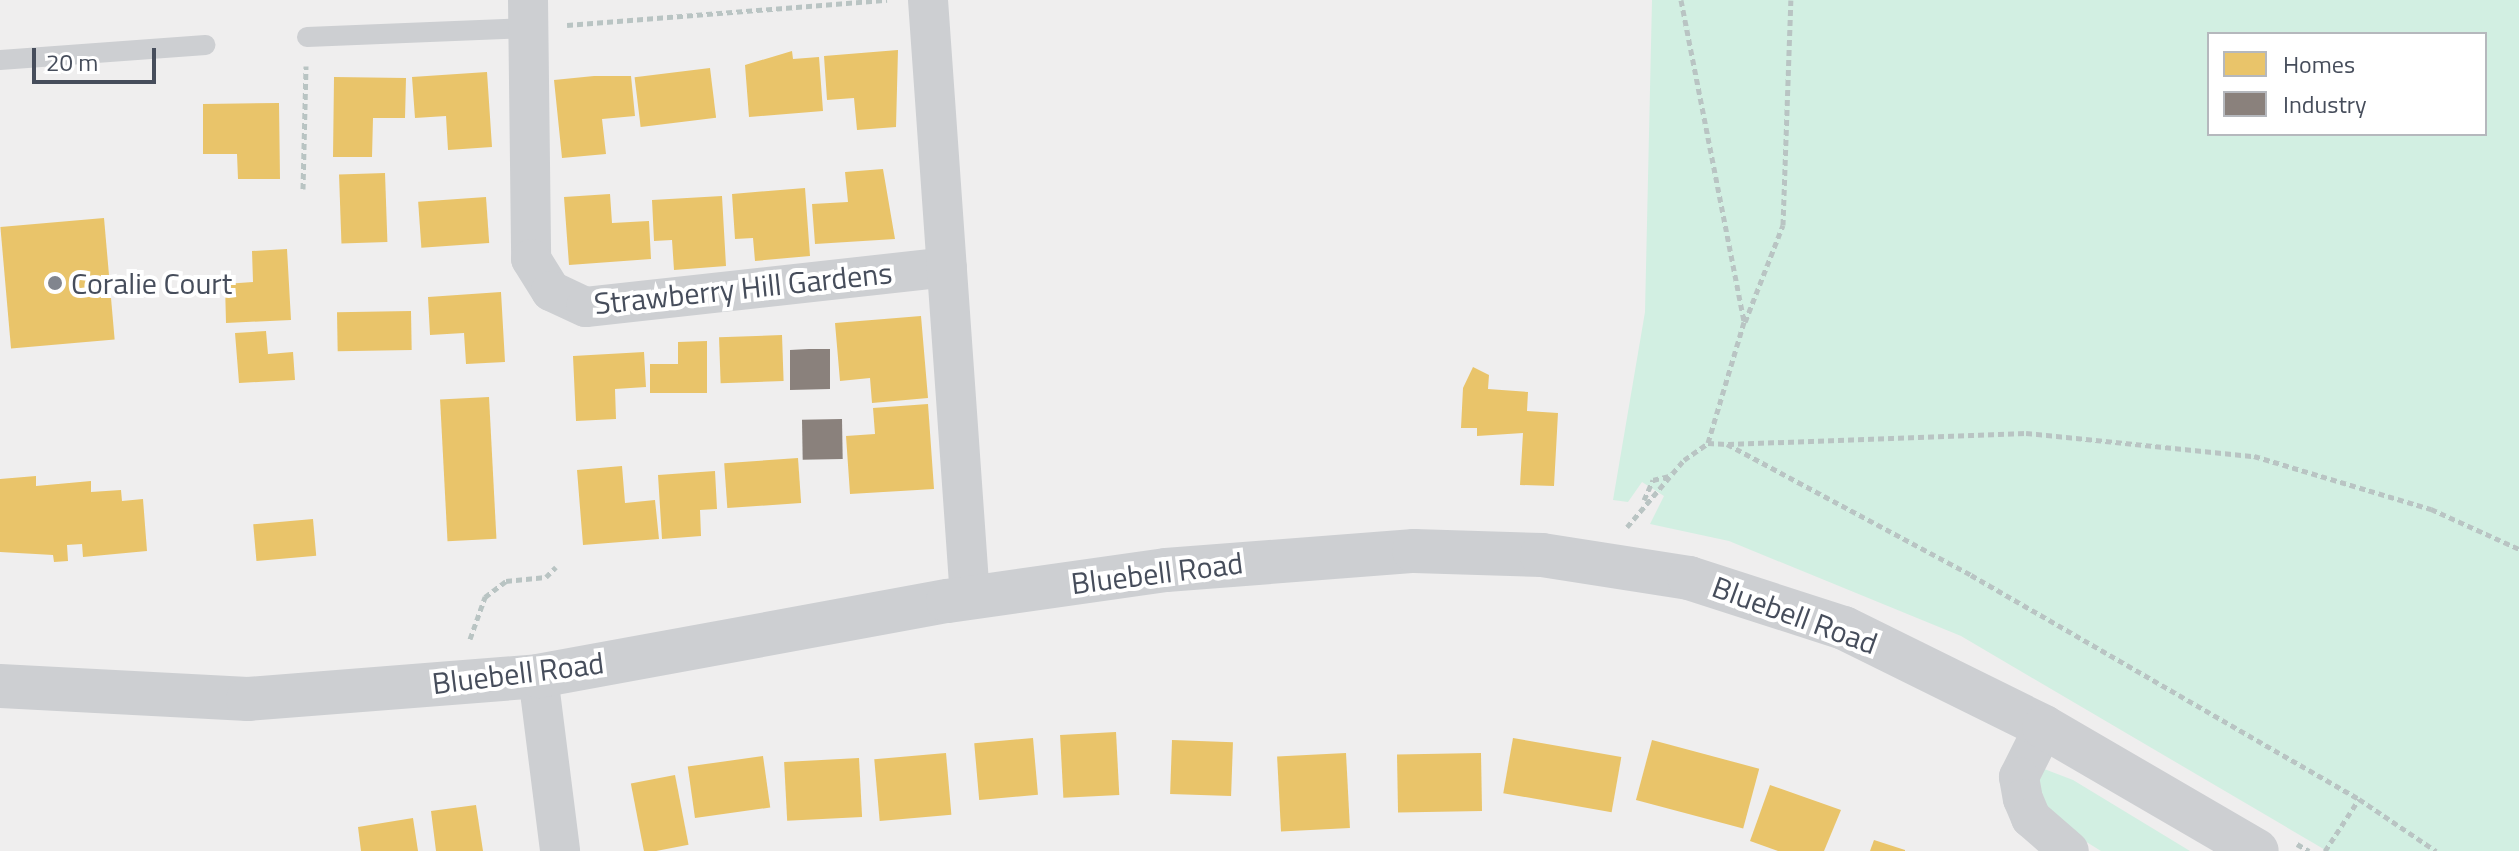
<!DOCTYPE html>
<style>
body{margin:0}
#map{position:relative;width:2519px;height:851px;overflow:hidden;background:#efeeee;font-family:"Titillium Web",sans-serif}
div>[style]{position:absolute}
.green>*{inset:0;background:#d2efe2}
.homes>*{inset:0;background:#e9c46a;transform-origin:0 0}
.industry>*{inset:0;background:#8a817c;transform-origin:0 0}
.path>*{height:5px;margin-top:-2.5px;transform-origin:0;background:repeating-linear-gradient(90deg,#b9c4c3 0 6px,transparent 0 10px)}
.service>*{height:20px;margin:-10px;padding:0 10px;transform-origin:10px;border-radius:10px;background:#cdcfd2}
.minor>*{height:40px;margin:-20px;padding:0 20px;transform-origin:20px;border-radius:20px;background:#cdcfd2}
.tertiary>*{height:44px;margin:-22px;padding:0 22px;transform-origin:22px;border-radius:22px;background:#cdcfd2}
.dots>*{width:22px;height:22px;translate:-50% -50%;box-sizing:border-box;border:4px solid #fff;border-radius:50%}
span{translate:-50% -50%;white-space:nowrap;text-align:center;line-height:1.15;-webkit-text-stroke:8px #fff;paint-order:stroke}
.poi-label{font-size:30px;color:#464d5b}
.left{translate:0 -50%;text-align:left}
.street-label{font-size:30px;color:#464d5b}
.legend{position:absolute;left:2207px;top:32px;width:280px;height:104px;box-sizing:border-box;background:#fff;border:2px solid #b5b8bd;margin:0;padding:10px 14px;list-style:none;font-size:24px;color:#464d5b}
.legend li{display:flex;align-items:center;gap:16px;height:40px}
.legend b{width:40px;border:2px solid #b5b8bd}
.scale{position:absolute;left:32px;top:48px;width:124px;height:36px;box-sizing:border-box;border:4px solid #464d5b;border-top:0;padding-left:10px;font-size:24px;line-height:28px;white-space:nowrap;color:#464d5b;-webkit-text-stroke:6px #fff;paint-order:stroke}
</style>
<div id="map">
<div class="green">
<i style="clip-path:polygon(evenodd,1652px 0,2519px 0,2519px 851px,2327px 851px,1961px 636px,1729px 541px,1650px 524px,1664px 496px,1642px 482px,1628px 502px,1613px 500px,1645px 312px,1652px 0,2209px 34px,2485px 34px,2485px 134px,2209px 134px,2209px 34px)"></i>
<i style="clip-path:polygon(2039px 767px,2073px 780px,2190px 851px,2101px 851px,2051px 820px,2033px 773px)"></i>
</div>
<div class="homes">
<i style="clip-path:polygon(898px 50px,896px 127px,857px 130px,854px 98px,827px 100px,824px 56px)"></i>
<i style="clip-path:polygon(792px 51px,793px 59px,819px 57px,823px 111px,749px 117px,745px 65px)"></i>
<i style="left:710px;top:68px;width:50px;height:76px;rotate:83deg"></i>
<i style="clip-path:polygon(487px 72px,492px 147px,448px 150px,446px 116px,415px 118px,412px 77px)"></i>
<i style="clip-path:polygon(594px 76px,631px 76px,635px 116px,602px 119px,606px 154px,562px 158px,554px 80px)"></i>
<i style="clip-path:polygon(334px 77px,406px 78px,405px 118px,373px 118px,372px 157px,333px 157px)"></i>
<i style="clip-path:polygon(279px 103px,280px 179px,238px 179px,237px 154px,203px 154px,203px 104px)"></i>
<i style="clip-path:polygon(883px 169px,895px 239px,815px 244px,812px 204px,848px 202px,845px 172px)"></i>
<i style="left:385px;top:173px;width:69px;height:46px;rotate:88deg"></i>
<i style="clip-path:polygon(805px 188px,810px 256px,755px 261px,753px 238px,735px 239px,732px 194px)"></i>
<i style="clip-path:polygon(610px 194px,612px 223px,649px 221px,651px 259px,569px 265px,564px 197px)"></i>
<i style="clip-path:polygon(722px 196px,726px 266px,674px 270px,672px 240px,654px 241px,652px 200px)"></i>
<i style="left:486px;top:197px;width:46px;height:68px;rotate:86deg"></i>
<i style="left:104px;top:218px;width:122px;height:104px;rotate:85deg"></i>
<i style="clip-path:polygon(287px 249px,291px 320px,226px 323px,225px 284px,253px 282px,252px 251px)"></i>
<i style="clip-path:polygon(501px 292px,505px 362px,466px 364px,464px 333px,430px 335px,428px 297px)"></i>
<i style="left:411px;top:311px;width:39px;height:74px;rotate:89deg"></i>
<i style="clip-path:polygon(921px 316px,928px 398px,872px 403px,870px 378px,840px 381px,835px 323px)"></i>
<i style="clip-path:polygon(266px 331px,268px 354px,293px 352px,295px 380px,239px 383px,235px 333px)"></i>
<i style="left:782px;top:335px;width:46px;height:63px;rotate:88deg"></i>
<i style="clip-path:polygon(707px 341px,707px 393px,650px 393px,650px 364px,678px 364px,678px 342px)"></i>
<i style="clip-path:polygon(644px 352px,646px 387px,615px 389px,616px 419px,576px 421px,573px 356px)"></i>
<i style="clip-path:polygon(1473px 367px,1489px 375px,1488px 389px,1528px 392px,1527px 411px,1558px 413px,1554px 486px,1520px 485px,1523px 433px,1477px 436px,1477px 428px,1461px 428px,1463px 388px)"></i>
<i style="left:489px;top:397px;width:142px;height:49px;rotate:87deg"></i>
<i style="clip-path:polygon(928px 404px,934px 489px,850px 494px,846px 436px,875px 434px,873px 408px)"></i>
<i style="left:798px;top:458px;width:45px;height:74px;rotate:86deg"></i>
<i style="clip-path:polygon(622px 466px,625px 503px,655px 500px,659px 539px,583px 545px,577px 470px)"></i>
<i style="clip-path:polygon(715px 471px,717px 509px,700px 510px,701px 536px,662px 539px,658px 475px)"></i>
<i style="clip-path:polygon(36px 476px,36px 486px,91px 481px,91px 492px,121px 490px,122px 501px,143px 499px,147px 551px,83px 557px,82px 544px,67px 545px,68px 561px,54px 562px,53px 555px,0 552px,0 479px)"></i>
<i style="left:313px;top:519px;width:37px;height:60px;rotate:85deg"></i>
<i style="left:1116px;top:732px;width:63px;height:56px;rotate:87deg"></i>
<i style="left:1033px;top:738px;width:57px;height:59px;rotate:85deg"></i>
<i style="left:1513px;top:738px;width:110px;height:56px;rotate:10deg"></i>
<i style="left:1172px;top:740px;width:61px;height:54px;rotate:2deg"></i>
<i style="left:1652px;top:740px;width:111px;height:62px;rotate:15deg"></i>
<i style="left:946px;top:753px;width:62px;height:72px;rotate:85deg"></i>
<i style="left:1346px;top:753px;width:75px;height:69px;rotate:87deg"></i>
<i style="left:1481px;top:753px;width:58px;height:84px;rotate:89deg"></i>
<i style="left:763px;top:756px;width:52px;height:76px;rotate:82deg"></i>
<i style="left:859px;top:758px;width:59px;height:75px;rotate:87deg"></i>
<i style="left:675px;top:775px;width:71px;height:45px;rotate:79deg"></i>
<i style="clip-path:polygon(1770px 785px,1841px 810px,1824px 851px,1778px 851px,1750px 841px)"></i>
<i style="clip-path:polygon(476px 805px,483px 851px,436px 851px,431px 811px)"></i>
<i style="clip-path:polygon(413px 818px,418px 851px,361px 851px,358px 827px)"></i>
<i style="clip-path:polygon(1874px 840px,1905px 850px,1905px 851px,1870px 851px)"></i>
</div>
<div class="industry">
<i style="clip-path:polygon(809px 349px,830px 349px,830px 389px,790px 390px,790px 350px)"></i>
<i style="left:842px;top:419px;width:40px;height:40px;rotate:89deg"></i>
</div>
<div class="path">
<i style="left:1681px;top:0;width:328px;rotate:78.9deg"></i>
<i style="left:1744px;top:322px;width:126px;rotate:106.6deg"></i>
<i style="left:567px;top:25px;width:321px;rotate:-4.5deg"></i>
<i style="left:303px;top:189px;width:123px;rotate:-88.6deg"></i>
<i style="left:1745px;top:322px;width:104px;rotate:-68.6deg"></i>
<i style="left:1783px;top:225px;width:225px;rotate:-88deg"></i>
<i style="left:1728px;top:444px;width:298px;rotate:-2.1deg"></i>
<i style="left:2026px;top:433px;width:229px;rotate:5.8deg"></i>
<i style="left:2254px;top:456px;width:185px;rotate:16.7deg"></i>
<i style="left:2431px;top:509px;width:97px;rotate:24.4deg"></i>
<i style="left:1644px;top:500px;width:22px;rotate:-66deg"></i>
<i style="left:1653px;top:480px;width:16px;rotate:-14deg"></i>
<i style="left:1627px;top:527px;width:88px;rotate:-49.6deg"></i>
<i style="left:1684px;top:460px;width:29px;rotate:-35deg"></i>
<i style="left:1708px;top:443px;width:19px;rotate:3deg"></i>
<i style="left:1727px;top:444px;width:277px;rotate:28.2deg"></i>
<i style="left:1971px;top:575px;width:448px;rotate:30deg"></i>
<i style="left:2359px;top:799px;width:93px;rotate:34deg"></i>
<i style="left:470px;top:639px;width:45px;rotate:-70.3deg"></i>
<i style="left:485px;top:597px;width:26px;rotate:-37deg"></i>
<i style="left:506px;top:581px;width:40px;rotate:-5.7deg"></i>
<i style="left:546px;top:577px;width:14px;rotate:-45deg"></i>
<i style="left:2297px;top:844px;width:14px;rotate:30deg"></i>
<i style="left:2325px;top:851px;width:62px;rotate:-56.8deg"></i>
</div>
<div class="service">
<i style="left:307px;top:37px;width:223px;rotate:-2.3deg"></i>
<i style="left:0;top:60px;width:206px;rotate:-4.2deg"></i>
</div>
<div class="minor">
<i style="left:528px;top:0;width:259px;rotate:89.3deg"></i>
<i style="left:531px;top:259px;width:38px;rotate:58deg"></i>
<i style="left:551px;top:291px;width:38px;rotate:25deg"></i>
<i style="left:586px;top:307px;width:363px;rotate:-6.3deg"></i>
<i style="left:928px;top:0;width:598px;rotate:85.98deg"></i>
<i style="left:538px;top:676px;width:176px;rotate:82.8deg"></i>
<i style="left:2044px;top:727px;width:56px;rotate:116.6deg"></i>
<i style="left:2019px;top:777px;width:22px;rotate:80deg"></i>
<i style="left:2023px;top:799px;width:21px;rotate:67deg"></i>
<i style="left:2031px;top:818px;width:50px;rotate:41deg"></i>
</div>
<div class="tertiary">
<i style="left:0;top:686px;width:248px;rotate:3deg"></i>
<i style="left:248px;top:699px;width:291px;rotate:-4.5deg"></i>
<i style="left:538px;top:676px;width:417px;rotate:-10.4deg"></i>
<i style="left:948px;top:601px;width:220px;rotate:-8.1deg"></i>
<i style="left:1166px;top:570px;width:249px;rotate:-4.4deg"></i>
<i style="left:1414px;top:551px;width:128px;rotate:1.8deg"></i>
<i style="left:1542px;top:555px;width:149px;rotate:8.9deg"></i>
<i style="left:1689px;top:578px;width:163px;rotate:17.9deg"></i>
<i style="left:1844px;top:628px;width:223px;rotate:26.3deg"></i>
<i style="left:2044px;top:727px;width:246px;rotate:30.2deg"></i>
</div>
<div class="dots">
<i style="left:55px;top:283px;background:#81858e"></i>
</div>
<div class="poi-label">
<span class="left" style="left:71px;top:283px">Coralie Court</span>
</div>
<div class="street-label">
<span style="left:743px;top:288px;rotate:-6deg">Strawberry Hill Gardens</span>
<span style="left:1157px;top:573px;rotate:-7deg">Bluebell Road</span>
<span style="left:1795px;top:615px;rotate:20deg">Bluebell Road</span>
<span style="left:518px;top:673px;rotate:-7deg">Bluebell Road</span>
</div>
<ul class="legend">
<li><b style="height:22px;background:#e9c46a"></b>Homes</li>
<li><b style="height:22px;background:#8a817c"></b>Industry</li>
</ul>
<div class="scale">20 m</div>
</div>
